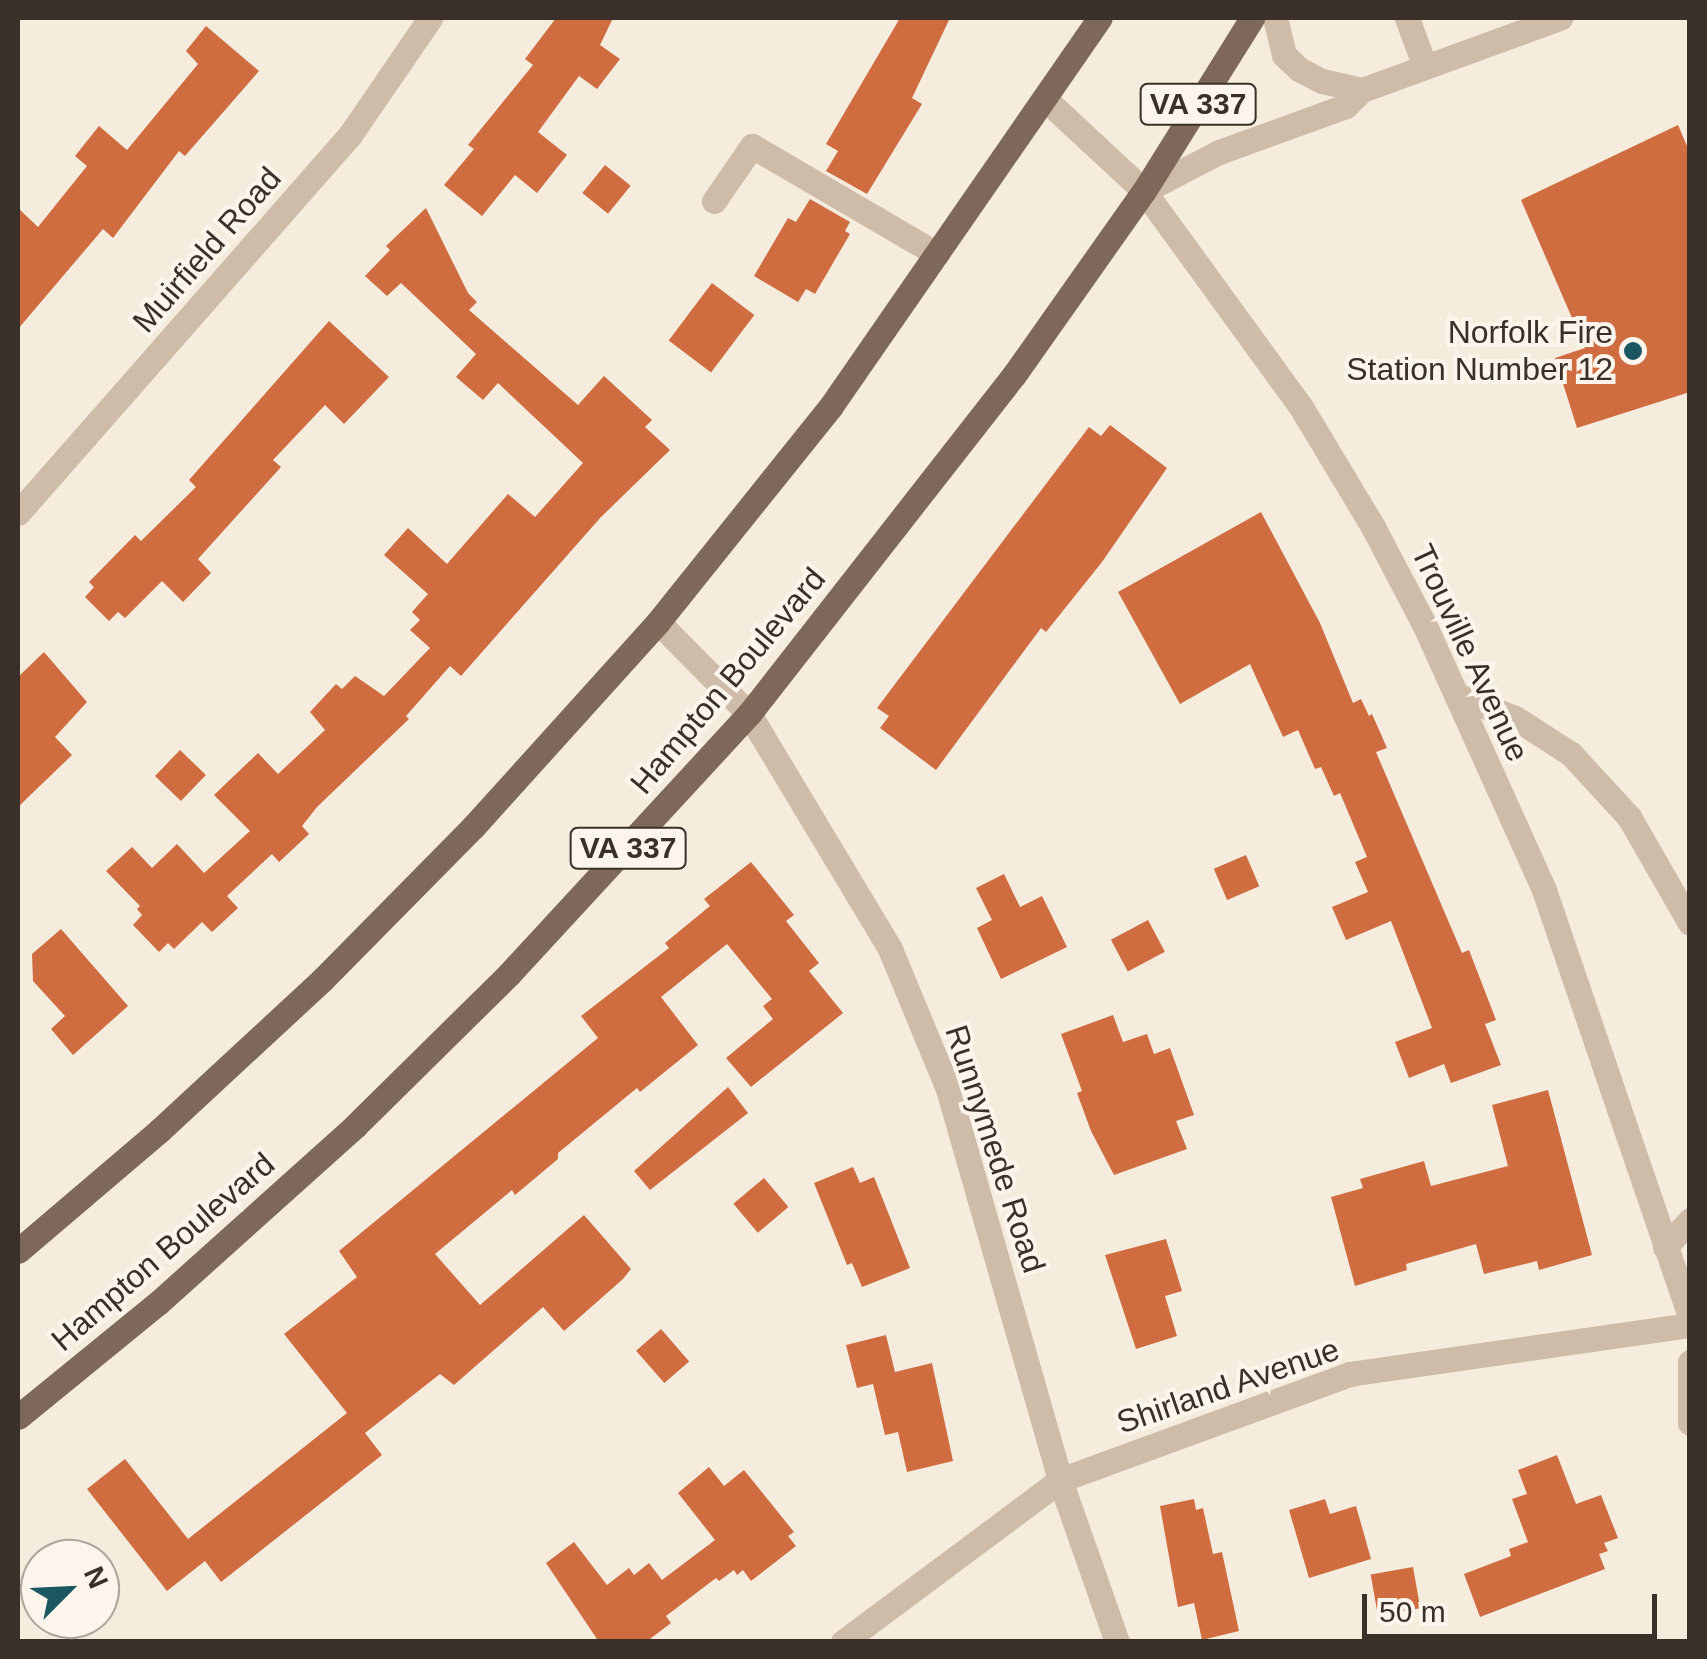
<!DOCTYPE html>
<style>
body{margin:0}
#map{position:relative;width:1707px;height:1659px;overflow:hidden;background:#f5ecde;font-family:Helvetica,sans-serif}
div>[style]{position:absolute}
.building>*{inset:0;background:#cf6d41;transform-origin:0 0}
.minor>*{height:25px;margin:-12.5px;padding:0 12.5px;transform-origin:12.5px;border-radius:12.5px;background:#cebca9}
.major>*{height:25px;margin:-12.5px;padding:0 12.5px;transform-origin:12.5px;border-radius:12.5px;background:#7e6859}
.dots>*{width:28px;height:28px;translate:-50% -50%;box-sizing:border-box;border:5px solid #fbf5eb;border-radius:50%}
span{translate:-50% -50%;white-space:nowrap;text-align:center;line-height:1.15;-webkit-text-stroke:8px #fbf5eb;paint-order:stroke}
.shield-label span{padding:2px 8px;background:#fbf5eb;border:2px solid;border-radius:8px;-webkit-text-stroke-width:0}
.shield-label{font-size:30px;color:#3b3029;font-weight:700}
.street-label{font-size:32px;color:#3b3029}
.poi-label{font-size:32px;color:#3b3029}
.right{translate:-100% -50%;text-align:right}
.frame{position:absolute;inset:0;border:20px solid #3b3029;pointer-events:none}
.north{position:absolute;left:20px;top:1539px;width:100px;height:100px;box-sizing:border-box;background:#fbf5eb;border:2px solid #aea69d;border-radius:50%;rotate:66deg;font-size:28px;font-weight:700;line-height:40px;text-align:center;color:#3b3029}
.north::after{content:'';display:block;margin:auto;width:35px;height:45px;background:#1b5760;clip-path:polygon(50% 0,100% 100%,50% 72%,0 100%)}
.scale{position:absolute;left:1362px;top:1594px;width:295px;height:45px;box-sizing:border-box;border:5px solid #3b3029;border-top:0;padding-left:12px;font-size:30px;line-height:35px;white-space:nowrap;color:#3b3029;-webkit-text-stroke:8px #fbf5eb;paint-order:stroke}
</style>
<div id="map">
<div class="building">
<i style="clip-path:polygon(556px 18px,613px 18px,600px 45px,620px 59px,597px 89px,579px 76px,538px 132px,567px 155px,537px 193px,515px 175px,482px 216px,444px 185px,474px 149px,468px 145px,533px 65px,525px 59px)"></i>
<i style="clip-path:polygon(900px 18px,950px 18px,912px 98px,922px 104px,867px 194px,826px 171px,838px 151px,826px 144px)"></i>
<i style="clip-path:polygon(206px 26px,259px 71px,185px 156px,179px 151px,113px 238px,103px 229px,18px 329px,18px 208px,38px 227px,87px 166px,75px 156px,99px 126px,127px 150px,198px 64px,186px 51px)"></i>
<i style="clip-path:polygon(1678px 125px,1690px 153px,1690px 392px,1577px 428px,1555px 358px,1585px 348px,1521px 200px)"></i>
<i style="left:605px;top:165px;width:33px;height:36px;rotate:39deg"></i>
<i style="clip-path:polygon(810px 199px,850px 222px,845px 231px,850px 234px,815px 294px,806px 289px,798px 302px,754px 276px,788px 218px,796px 222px)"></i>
<i style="clip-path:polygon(426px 208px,468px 293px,477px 302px,469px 310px,578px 405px,604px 376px,652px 420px,645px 427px,670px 450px,601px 517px,461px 676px,450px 666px,406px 716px,409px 719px,317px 807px,302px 826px,309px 834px,279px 862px,272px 854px,227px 896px,238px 908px,212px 932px,202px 922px,174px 949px,168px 943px,159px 952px,133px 925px,142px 915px,137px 909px,140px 906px,106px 871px,132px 847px,152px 868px,177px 844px,204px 873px,250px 831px,214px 795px,258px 753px,278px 774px,325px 730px,310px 712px,336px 684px,342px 689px,355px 676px,384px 696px,430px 648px,410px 630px,420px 620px,412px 612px,428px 594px,384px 555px,408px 528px,447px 564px,508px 494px,535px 517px,583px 463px,498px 383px,483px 400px,456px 377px,476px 354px,401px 283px,387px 296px,365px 276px,390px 250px,386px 246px)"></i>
<i style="left:712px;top:283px;width:53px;height:72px;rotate:37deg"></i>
<i style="clip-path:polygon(329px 321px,389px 377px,344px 424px,325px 405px,273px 460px,281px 467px,198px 559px,211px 573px,183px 602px,162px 581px,125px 618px,118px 612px,109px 621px,85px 597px,94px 587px,89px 582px,135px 535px,141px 541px,196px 487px,189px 480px)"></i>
<i style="clip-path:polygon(1110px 425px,1167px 468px,1102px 562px,1046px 632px,1041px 628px,936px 770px,880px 728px,889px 716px,877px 708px,1089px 427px,1101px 436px)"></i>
<i style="clip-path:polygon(1261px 512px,1320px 623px,1353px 703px,1361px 699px,1369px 716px,1372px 714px,1387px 748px,1376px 752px,1462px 953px,1469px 950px,1496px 1020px,1485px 1024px,1501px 1065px,1451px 1083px,1444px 1064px,1409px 1078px,1395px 1042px,1432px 1028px,1391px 921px,1346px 940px,1332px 907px,1368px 892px,1355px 862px,1367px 857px,1340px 793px,1334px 796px,1321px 767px,1315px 769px,1298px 730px,1283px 737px,1250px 664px,1180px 704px,1118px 592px)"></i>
<i style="clip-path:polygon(44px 652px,87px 702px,55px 737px,72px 755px,18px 807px,18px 677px)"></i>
<i style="left:180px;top:750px;width:36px;height:36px;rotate:44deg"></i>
<i style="left:1246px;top:855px;width:34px;height:35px;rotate:67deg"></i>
<i style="clip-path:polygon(751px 862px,794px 915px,786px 921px,819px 963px,809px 971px,843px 1013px,751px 1087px,726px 1058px,773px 1019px,763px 1006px,772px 999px,727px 944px,661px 997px,698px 1045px,640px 1092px,637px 1088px,558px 1153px,558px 1159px,515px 1195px,512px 1190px,435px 1254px,480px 1305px,584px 1215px,631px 1269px,623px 1279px,564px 1331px,543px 1307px,454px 1385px,440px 1374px,365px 1433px,382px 1455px,221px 1582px,205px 1561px,167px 1591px,87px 1489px,125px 1459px,188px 1539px,347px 1413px,284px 1334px,357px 1277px,339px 1251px,598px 1038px,581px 1016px,669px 948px,665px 943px,710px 906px,704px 899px)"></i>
<i style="clip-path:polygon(1004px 874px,1020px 907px,1042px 896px,1067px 947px,1001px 979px,977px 928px,992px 920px,976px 888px)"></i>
<i style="left:1148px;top:920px;width:36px;height:42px;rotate:62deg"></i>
<i style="clip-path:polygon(61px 929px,128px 1006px,73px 1055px,51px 1029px,65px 1016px,33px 981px,32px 954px)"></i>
<i style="clip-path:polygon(1113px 1015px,1123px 1042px,1147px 1034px,1154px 1054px,1170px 1048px,1194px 1115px,1176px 1121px,1187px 1149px,1114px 1175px,1091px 1131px,1077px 1093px,1082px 1091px,1061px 1034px)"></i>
<i style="clip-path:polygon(728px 1087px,748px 1113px,650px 1190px,634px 1171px)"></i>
<i style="clip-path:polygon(1548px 1090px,1592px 1255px,1539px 1270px,1537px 1261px,1484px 1274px,1476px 1244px,1406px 1264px,1407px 1270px,1355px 1286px,1331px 1197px,1363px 1188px,1360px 1179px,1424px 1161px,1431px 1186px,1508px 1166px,1492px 1105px)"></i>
<i style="clip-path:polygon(853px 1167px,860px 1183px,874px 1177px,910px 1268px,862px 1287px,852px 1263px,847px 1265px,814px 1183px)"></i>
<i style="left:764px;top:1178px;width:38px;height:40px;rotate:50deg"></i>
<i style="clip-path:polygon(1166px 1239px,1182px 1291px,1165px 1296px,1177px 1336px,1136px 1349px,1105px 1255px)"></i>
<i style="left:661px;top:1329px;width:43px;height:33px;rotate:49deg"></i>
<i style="clip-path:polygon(886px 1335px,895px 1372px,932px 1363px,953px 1461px,907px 1472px,898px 1432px,885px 1435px,873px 1384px,857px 1388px,846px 1345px)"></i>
<i style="clip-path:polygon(1557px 1455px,1576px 1504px,1601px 1495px,1618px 1538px,1604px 1543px,1608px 1551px,1599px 1554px,1605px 1569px,1480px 1617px,1464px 1574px,1511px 1556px,1509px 1549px,1528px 1542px,1512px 1499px,1527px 1494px,1518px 1470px)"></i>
<i style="clip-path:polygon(709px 1467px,724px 1486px,744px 1470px,794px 1532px,788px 1536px,796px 1546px,751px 1581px,743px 1570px,737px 1575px,734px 1570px,719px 1581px,716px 1578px,666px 1616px,671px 1623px,646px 1642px,599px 1642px,546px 1563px,574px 1542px,607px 1585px,629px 1568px,634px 1575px,649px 1563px,662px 1580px,715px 1540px,678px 1493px)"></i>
<i style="clip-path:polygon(1194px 1499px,1196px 1510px,1203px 1508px,1213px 1554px,1222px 1552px,1239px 1631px,1202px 1640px,1194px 1603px,1178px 1607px,1160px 1506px)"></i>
<i style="clip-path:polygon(1325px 1499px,1330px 1514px,1356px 1506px,1371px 1559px,1309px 1578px,1289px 1510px)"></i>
<i style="left:1413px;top:1567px;width:42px;height:43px;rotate:80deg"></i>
</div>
<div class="minor">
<i style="left:1275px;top:18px;width:38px;rotate:76deg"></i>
<i style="left:1284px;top:55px;width:21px;rotate:43deg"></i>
<i style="left:1299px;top:69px;width:26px;rotate:28deg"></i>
<i style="left:1322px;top:81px;width:41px;rotate:12.7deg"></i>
<i style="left:1407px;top:18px;width:52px;rotate:69.8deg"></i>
<i style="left:1045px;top:99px;width:135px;rotate:42.9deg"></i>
<i style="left:1144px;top:191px;width:267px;rotate:54deg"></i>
<i style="left:1301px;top:407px;width:140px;rotate:59deg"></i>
<i style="left:1373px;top:527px;width:112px;rotate:62.3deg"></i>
<i style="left:1425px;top:626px;width:290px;rotate:65.7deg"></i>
<i style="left:1544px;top:890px;width:451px;rotate:71.1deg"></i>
<i style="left:1144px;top:191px;width:85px;rotate:-27.5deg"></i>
<i style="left:1219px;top:152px;width:135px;rotate:-19.9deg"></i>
<i style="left:1346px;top:106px;width:23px;rotate:-45deg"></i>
<i style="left:1362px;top:90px;width:211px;rotate:-20deg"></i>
<i style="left:714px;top:201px;width:67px;rotate:-55.4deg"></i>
<i style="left:752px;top:146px;width:214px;rotate:30.3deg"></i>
<i style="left:18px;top:513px;width:503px;rotate:-48.71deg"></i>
<i style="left:350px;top:135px;width:142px;rotate:-55.6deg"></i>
<i style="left:658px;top:622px;width:129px;rotate:45.3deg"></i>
<i style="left:749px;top:714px;width:274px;rotate:59deg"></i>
<i style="left:890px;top:949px;width:152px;rotate:67.5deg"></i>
<i style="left:948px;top:1089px;width:407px;rotate:74deg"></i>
<i style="left:1060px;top:1480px;width:172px;rotate:70.6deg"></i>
<i style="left:1456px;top:695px;width:63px;rotate:21.3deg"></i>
<i style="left:1515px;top:718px;width:67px;rotate:32.7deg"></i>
<i style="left:1571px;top:754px;width:86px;rotate:47.4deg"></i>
<i style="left:1629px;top:817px;width:122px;rotate:60.1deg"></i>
<i style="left:1665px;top:1247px;width:37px;rotate:-47deg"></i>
<i style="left:1690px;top:1362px;width:61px;rotate:90deg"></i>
<i style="left:843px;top:1642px;width:271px;rotate:-36.7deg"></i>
<i style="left:1060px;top:1480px;width:308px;rotate:-20.1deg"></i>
<i style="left:1349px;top:1374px;width:345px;rotate:-8.2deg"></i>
</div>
<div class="major">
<i style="left:18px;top:1251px;width:187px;rotate:-40.4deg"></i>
<i style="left:160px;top:1130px;width:221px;rotate:-42.8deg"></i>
<i style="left:322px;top:980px;width:215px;rotate:-45.4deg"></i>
<i style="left:473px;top:827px;width:276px;rotate:-47.9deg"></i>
<i style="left:658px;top:622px;width:277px;rotate:-51.3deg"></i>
<i style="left:831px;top:406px;width:472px;rotate:-55.3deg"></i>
<i style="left:18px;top:1417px;width:181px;rotate:-39.2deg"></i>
<i style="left:158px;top:1303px;width:265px;rotate:-41.9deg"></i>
<i style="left:355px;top:1126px;width:216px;rotate:-44.6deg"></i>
<i style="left:509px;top:974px;width:354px;rotate:-47.3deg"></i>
<i style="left:749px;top:714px;width:430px;rotate:-52deg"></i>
<i style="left:1014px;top:375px;width:225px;rotate:-54.8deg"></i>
<i style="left:1144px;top:191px;width:204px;rotate:-58deg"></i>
</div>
<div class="dots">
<i style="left:1633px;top:351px;background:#1b5760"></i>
</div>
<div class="shield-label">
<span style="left:1198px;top:104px">VA 337</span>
<span style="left:628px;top:848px">VA 337</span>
</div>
<div class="street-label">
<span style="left:207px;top:250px;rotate:-49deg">Muirfield Road</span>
<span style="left:1470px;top:653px;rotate:65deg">Trouville Avenue</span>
<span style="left:728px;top:681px;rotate:-50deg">Hampton Boulevard</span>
<span style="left:995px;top:1149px;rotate:72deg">Runnymede Road</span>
<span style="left:163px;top:1252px;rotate:-41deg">Hampton Boulevard</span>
<span style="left:1228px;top:1386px;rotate:-19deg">Shirland Avenue</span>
</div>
<div class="poi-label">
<span class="right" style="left:1613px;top:351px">Norfolk Fire<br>Station Number 12</span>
</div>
<div class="frame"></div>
<div class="north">N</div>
<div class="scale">50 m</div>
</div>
